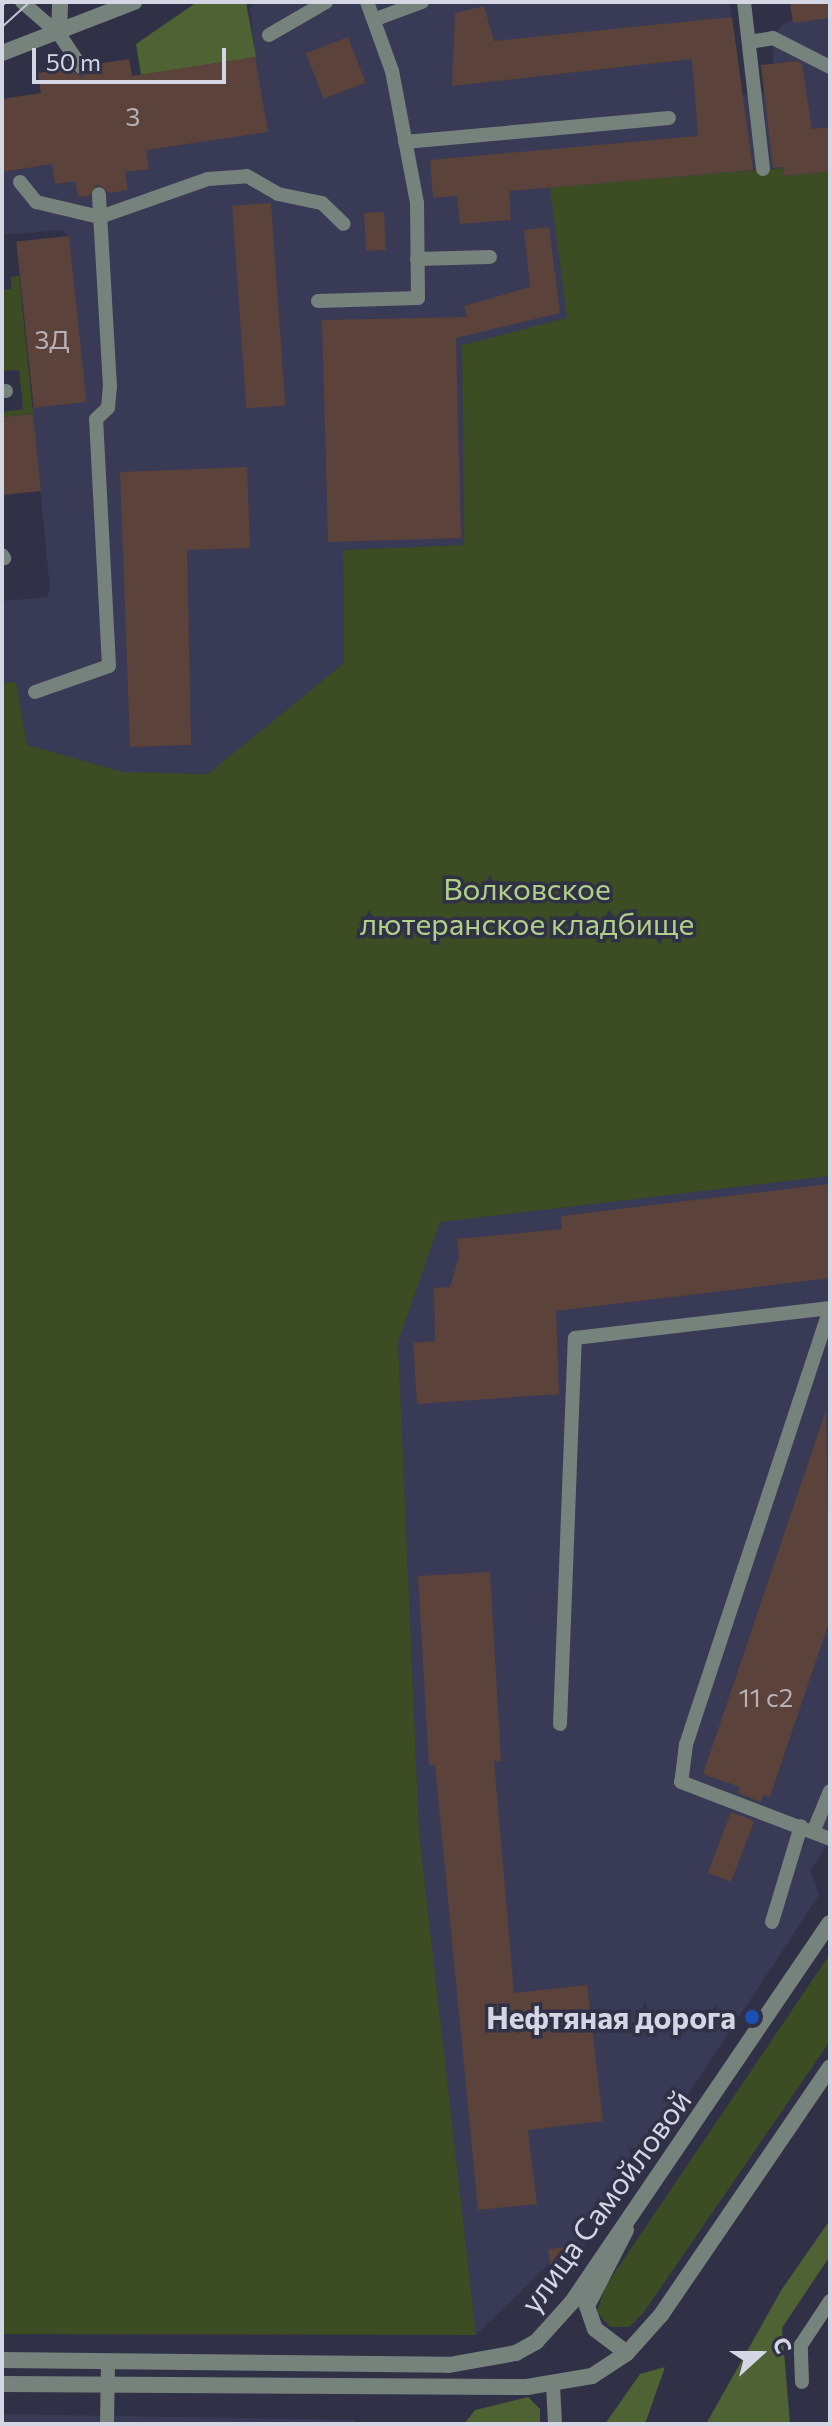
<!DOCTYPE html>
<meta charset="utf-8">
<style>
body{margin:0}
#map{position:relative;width:832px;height:2426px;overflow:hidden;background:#303147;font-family:Commissioner,sans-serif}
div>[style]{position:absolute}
.built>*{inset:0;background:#393a55}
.green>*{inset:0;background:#3c4d24}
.forest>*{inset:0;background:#4e6233}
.building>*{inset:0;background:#5b423a;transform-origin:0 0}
.service>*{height:14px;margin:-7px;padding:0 7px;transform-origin:7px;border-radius:7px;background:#76827c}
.minor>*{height:16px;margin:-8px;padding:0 8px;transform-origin:8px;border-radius:8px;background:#76827c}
.tertiary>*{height:16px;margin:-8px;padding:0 8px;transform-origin:8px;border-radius:8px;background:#76827c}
.tram>*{height:2px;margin:-1px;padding:0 1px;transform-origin:1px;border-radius:1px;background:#c3c5d3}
.dots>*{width:22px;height:22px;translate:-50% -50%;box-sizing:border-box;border:4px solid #303147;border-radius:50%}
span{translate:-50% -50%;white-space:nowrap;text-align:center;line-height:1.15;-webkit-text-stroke:7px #303147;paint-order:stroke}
.number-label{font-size:26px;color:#b6b1b9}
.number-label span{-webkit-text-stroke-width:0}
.park-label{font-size:30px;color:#b0d086}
.poi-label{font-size:30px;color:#d4d6e3;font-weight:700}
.right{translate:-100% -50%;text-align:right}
.street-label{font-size:30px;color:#d4d6e3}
.frame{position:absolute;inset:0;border:4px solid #d4d6e3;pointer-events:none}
.north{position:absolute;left:720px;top:2314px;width:80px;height:80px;-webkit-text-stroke:6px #303147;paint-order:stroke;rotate:69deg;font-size:22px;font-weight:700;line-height:32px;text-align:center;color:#d4d6e3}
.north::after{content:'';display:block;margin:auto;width:28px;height:36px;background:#d4d6e3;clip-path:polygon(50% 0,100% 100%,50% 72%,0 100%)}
.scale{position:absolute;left:32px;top:48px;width:194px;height:36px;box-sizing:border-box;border:4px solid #d4d6e3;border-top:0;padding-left:10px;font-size:24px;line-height:28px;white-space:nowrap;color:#d4d6e3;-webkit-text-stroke:6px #303147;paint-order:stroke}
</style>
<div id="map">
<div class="built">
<i style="clip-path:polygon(257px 2px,730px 2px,740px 96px,773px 92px,773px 38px,782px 25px,830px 2px,830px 171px,784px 176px,783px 168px,753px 170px,567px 319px,462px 345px,464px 545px,343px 550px,344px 663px,208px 774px,123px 772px,27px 745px,16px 683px,2px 683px,2px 601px,47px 597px,50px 589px,32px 407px,85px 401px,69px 236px,61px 230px,2px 235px,2px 99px,41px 93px,39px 73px,129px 59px,132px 76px,255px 57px,250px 7px)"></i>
<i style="clip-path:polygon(830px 1176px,830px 1842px,810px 1870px,819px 1895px,620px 2198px,605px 2206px,597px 2204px,582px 2223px,585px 2247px,573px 2254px,575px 2274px,551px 2278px,549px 2264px,476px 2335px,419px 1832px,398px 1342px,439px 1222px)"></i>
<i style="clip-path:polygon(2px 2414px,354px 2420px,356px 2424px,2px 2424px)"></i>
</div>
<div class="green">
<i style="clip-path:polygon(784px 168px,785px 176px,830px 171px,830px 1176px,440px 1222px,398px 1342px,419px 1832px,476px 2335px,2px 2334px,2px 683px,16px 682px,27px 745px,123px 772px,208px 774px,344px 663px,343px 550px,464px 545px,462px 345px,567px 318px,550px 187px)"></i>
<i style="clip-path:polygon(19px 276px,33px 414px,2px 417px,2px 412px,23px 409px,19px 370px,2px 371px,2px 290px,11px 289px,11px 277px)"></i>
<i style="clip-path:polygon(830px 1954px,830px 2041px,644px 2312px,629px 2327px,610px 2327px,597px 2312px,605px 2287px)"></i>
</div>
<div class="forest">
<i style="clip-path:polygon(197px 2px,246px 2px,256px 57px,141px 75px,136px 44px)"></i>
<i style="clip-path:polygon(830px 2220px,830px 2256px,782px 2328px,790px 2424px,706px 2424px,782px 2289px)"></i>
<i style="clip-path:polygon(665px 2367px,645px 2424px,605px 2424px,640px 2374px)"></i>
<i style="clip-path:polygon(528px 2397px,540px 2409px,540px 2424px,464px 2424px,475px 2410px)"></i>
</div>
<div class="building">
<i style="clip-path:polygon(790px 2px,830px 2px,830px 18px,793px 23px)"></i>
<i style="clip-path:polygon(484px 6px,494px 41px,732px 17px,753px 170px,509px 191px,511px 220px,460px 224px,457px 196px,433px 198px,430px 160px,698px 136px,692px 59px,452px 86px,455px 13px)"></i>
<i style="left:348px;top:37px;width:49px;height:45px;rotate:69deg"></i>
<i style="clip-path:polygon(255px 57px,268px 132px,146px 150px,149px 169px,125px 172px,128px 190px,109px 193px,98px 184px,89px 196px,78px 197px,75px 181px,55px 184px,52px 164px,2px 172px,2px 99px,41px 93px,38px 73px,70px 69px,82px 77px,91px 65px,129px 59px,132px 76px)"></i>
<i style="clip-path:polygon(796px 61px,802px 64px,812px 129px,830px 127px,830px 171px,784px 176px,784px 167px,773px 168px,761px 65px)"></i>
<i style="left:271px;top:203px;width:203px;height:39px;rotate:86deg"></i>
<i style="left:384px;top:212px;width:38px;height:20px;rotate:87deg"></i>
<i style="clip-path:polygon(549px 227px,560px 313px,456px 338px,461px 538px,328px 542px,322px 320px,467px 317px,464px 306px,530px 287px,524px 230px)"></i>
<i style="left:69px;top:236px;width:167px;height:53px;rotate:84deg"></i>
<i style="clip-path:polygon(33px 414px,41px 491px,2px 495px,2px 417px)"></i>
<i style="clip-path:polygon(247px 467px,250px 548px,187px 550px,191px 745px,130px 747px,120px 472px)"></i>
<i style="clip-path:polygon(830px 1184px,830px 1278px,556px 1311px,559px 1394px,417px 1404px,413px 1343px,435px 1341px,434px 1288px,450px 1287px,459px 1257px,457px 1239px,562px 1229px,561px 1216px)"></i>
<i style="clip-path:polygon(826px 1410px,830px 1619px,770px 1797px,763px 1795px,761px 1802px,738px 1793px,740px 1787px,703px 1774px)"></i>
<i style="clip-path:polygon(490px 1572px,501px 1761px,494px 1761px,514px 1993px,587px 1985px,603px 2121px,528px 2130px,537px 2204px,478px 2210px,435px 1765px,429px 1765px,418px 1576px)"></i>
<i style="left:731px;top:1812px;width:25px;height:65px;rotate:21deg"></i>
<i style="left:571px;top:2246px;width:28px;height:23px;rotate:82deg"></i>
</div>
<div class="service">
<i style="left:22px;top:2px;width:49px;rotate:40.9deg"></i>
<i style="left:59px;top:34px;width:40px;rotate:56deg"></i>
<i style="left:744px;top:2px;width:168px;rotate:83.5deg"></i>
<i style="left:376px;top:19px;width:49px;rotate:-20.3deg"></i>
<i style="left:269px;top:35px;width:66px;rotate:-30.1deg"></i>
<i style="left:749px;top:42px;width:24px;rotate:-9deg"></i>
<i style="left:773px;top:38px;width:64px;rotate:27deg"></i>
<i style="left:405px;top:142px;width:265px;rotate:-5.2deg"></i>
<i style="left:20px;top:182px;width:26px;rotate:51deg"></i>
<i style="left:36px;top:202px;width:66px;rotate:13.2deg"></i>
<i style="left:100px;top:217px;width:114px;rotate:-19.4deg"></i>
<i style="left:208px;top:179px;width:39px;rotate:-4deg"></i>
<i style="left:247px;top:176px;width:36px;rotate:30deg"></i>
<i style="left:278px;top:194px;width:45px;rotate:11.6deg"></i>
<i style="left:322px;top:203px;width:30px;rotate:44deg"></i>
<i style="left:417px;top:259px;width:73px;rotate:-1.6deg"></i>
<i style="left:318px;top:301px;width:100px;rotate:-1.7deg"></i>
<i style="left:418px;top:298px;width:95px;rotate:-90.6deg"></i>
<i style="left:417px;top:203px;width:134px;rotate:-100.7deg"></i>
<i style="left:392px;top:71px;width:73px;rotate:-109.9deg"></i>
<i style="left:2px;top:391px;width:4px"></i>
<i style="left:2px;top:555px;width:4px;rotate:56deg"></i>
<i style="left:35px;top:692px;width:78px;rotate:-19.4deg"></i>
<i style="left:109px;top:666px;width:247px;rotate:-93deg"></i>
<i style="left:96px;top:419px;width:16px;rotate:-43deg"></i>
<i style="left:108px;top:408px;width:21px;rotate:-85deg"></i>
<i style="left:110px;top:387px;width:193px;rotate:-93.3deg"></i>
<i style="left:830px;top:1309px;width:458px;rotate:108.3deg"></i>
<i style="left:686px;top:1744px;width:38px;rotate:97deg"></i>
<i style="left:681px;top:1782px;width:160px;rotate:20.9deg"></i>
<i style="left:560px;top:1724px;width:386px;rotate:-87.8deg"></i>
<i style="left:575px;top:1338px;width:257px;rotate:-6.7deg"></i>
<i style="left:814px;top:1830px;width:42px;rotate:-67.7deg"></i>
<i style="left:772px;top:1922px;width:100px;rotate:-73.2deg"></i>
<i style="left:802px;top:2382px;width:37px;rotate:-92deg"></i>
<i style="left:801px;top:2345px;width:53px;rotate:-56.6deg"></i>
<i style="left:553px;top:2385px;width:39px;rotate:87deg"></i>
<i style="left:107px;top:2424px;width:63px;rotate:-89.1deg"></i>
</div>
<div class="minor">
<i style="left:59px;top:34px;width:32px;rotate:-88deg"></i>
<i style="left:626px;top:2230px;width:85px;rotate:117.2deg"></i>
<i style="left:587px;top:2306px;width:24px;rotate:71deg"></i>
<i style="left:595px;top:2329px;width:40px;rotate:37deg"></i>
<i style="left:2px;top:2360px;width:447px;rotate:0.6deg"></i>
<i style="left:449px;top:2365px;width:68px;rotate:-10.2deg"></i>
<i style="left:516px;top:2353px;width:23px;rotate:-29deg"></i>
<i style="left:536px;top:2342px;width:54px;rotate:-48deg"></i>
<i style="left:572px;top:2302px;width:458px;rotate:-55.8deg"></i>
<i style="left:2px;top:2384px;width:525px;rotate:0.33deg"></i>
<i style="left:527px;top:2387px;width:66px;rotate:-9.6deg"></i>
<i style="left:592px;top:2376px;width:42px;rotate:-33.3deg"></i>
<i style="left:627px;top:2353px;width:51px;rotate:-48.2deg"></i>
<i style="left:661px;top:2315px;width:300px;rotate:-55.7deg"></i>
</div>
<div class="tertiary">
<i style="left:2px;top:53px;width:142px;rotate:-21.1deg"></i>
</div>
<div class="tram">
<i style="left:2px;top:6px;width:6px;rotate:-45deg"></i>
<i style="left:2px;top:27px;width:38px;rotate:-42deg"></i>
</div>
<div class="dots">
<i style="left:752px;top:2017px;background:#1a4fb4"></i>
</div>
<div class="number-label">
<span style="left:133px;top:116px">3</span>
<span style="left:52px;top:339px">3Д</span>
<span style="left:766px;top:1697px">11 с2</span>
</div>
<div class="park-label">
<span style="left:527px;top:905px">Волковское<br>лютеранское кладбище</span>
</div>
<div class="poi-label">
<span class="right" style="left:736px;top:2017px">Нефтяная дорога</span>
</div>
<div class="street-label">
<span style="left:605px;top:2201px;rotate:-54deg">улица Самойловой</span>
</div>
<div class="frame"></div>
<div class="north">С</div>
<div class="scale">50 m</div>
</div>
